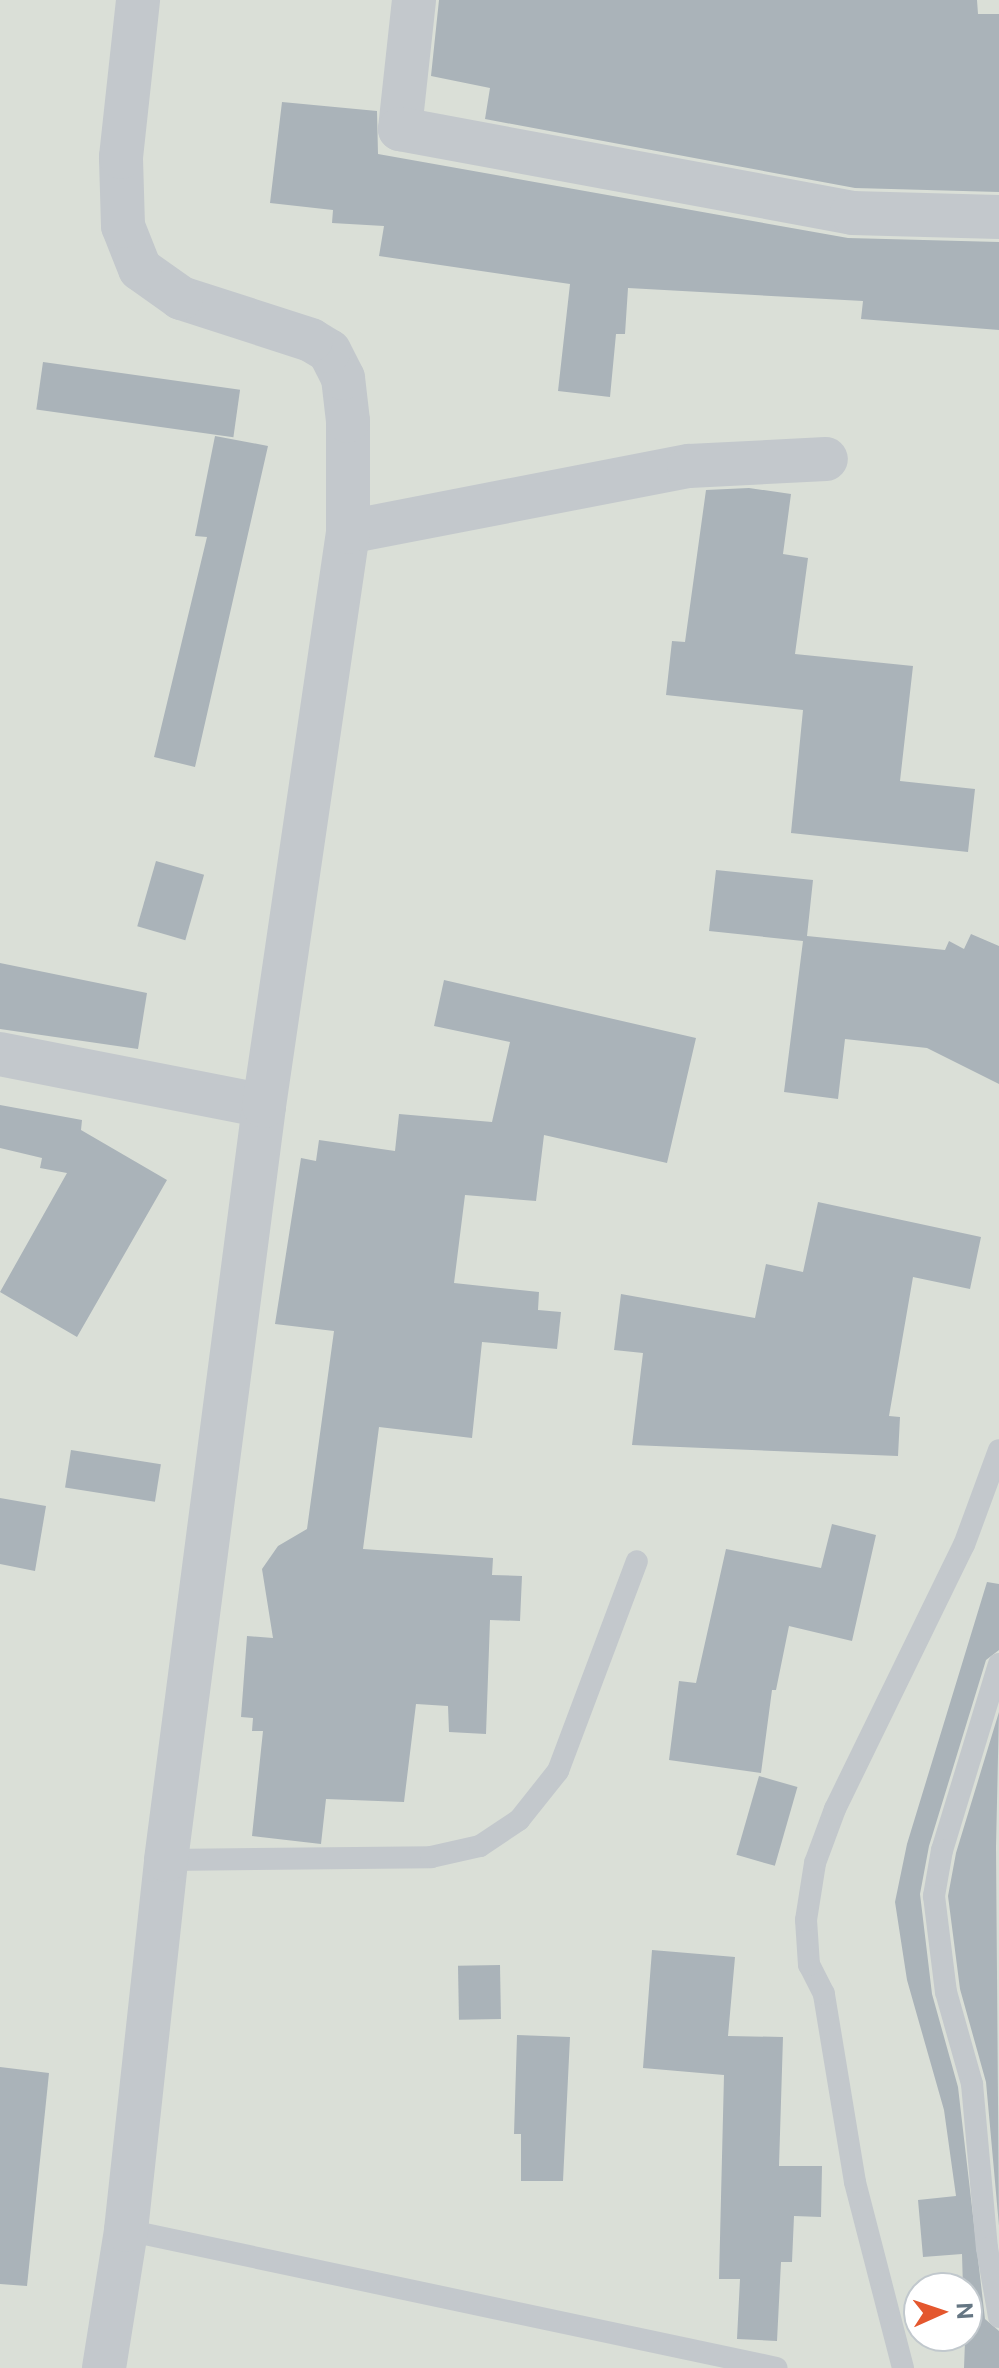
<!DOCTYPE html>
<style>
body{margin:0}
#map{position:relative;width:999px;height:2368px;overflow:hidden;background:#fafaf8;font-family:"Public Sans",sans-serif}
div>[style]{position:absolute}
.green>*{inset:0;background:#dadfd7}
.building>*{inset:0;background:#aab3b9;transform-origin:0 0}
.lane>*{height:22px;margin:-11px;padding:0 11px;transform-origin:11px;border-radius:11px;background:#c3c8cc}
.street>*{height:44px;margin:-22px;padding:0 22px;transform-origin:22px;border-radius:22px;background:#c3c8cc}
span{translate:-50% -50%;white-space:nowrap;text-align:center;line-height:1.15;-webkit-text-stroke:8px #fff;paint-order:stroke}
.north{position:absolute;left:903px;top:2272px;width:80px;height:80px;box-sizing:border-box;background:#fff;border:2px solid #c1c8cd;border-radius:50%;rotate:87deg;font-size:22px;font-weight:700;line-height:32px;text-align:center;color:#657683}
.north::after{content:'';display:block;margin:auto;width:28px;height:36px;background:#e4572e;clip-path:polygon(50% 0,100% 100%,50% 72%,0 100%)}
</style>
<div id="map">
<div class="green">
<i style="clip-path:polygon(evenodd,0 0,999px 0,999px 2368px,0 2368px,0 0,919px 2288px,967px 2288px,967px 2336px,919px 2336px,919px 2288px)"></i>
</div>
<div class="building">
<i style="clip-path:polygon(439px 0,977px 0,978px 14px,999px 14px,999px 192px,855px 188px,485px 119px,490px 88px,431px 76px)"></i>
<i style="clip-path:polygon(282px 102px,377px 111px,378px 154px,848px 238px,999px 242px,999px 330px,861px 319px,863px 301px,628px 288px,625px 334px,616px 334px,610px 397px,558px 391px,570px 284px,379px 256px,384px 226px,332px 223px,333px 210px,270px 203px)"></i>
<i style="left:43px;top:362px;width:199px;height:48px;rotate:8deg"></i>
<i style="clip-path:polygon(215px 436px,268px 446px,195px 767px,154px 757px,207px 537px,195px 536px)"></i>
<i style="clip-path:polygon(749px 488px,791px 494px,783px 554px,808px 558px,795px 654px,913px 666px,900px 781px,975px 789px,968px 852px,791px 833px,803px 710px,666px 695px,672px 641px,685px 642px,706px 490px)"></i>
<i style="left:156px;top:861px;width:50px;height:68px;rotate:16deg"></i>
<i style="clip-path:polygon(716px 870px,813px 880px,807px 936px,945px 950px,949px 941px,964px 949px,971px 934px,999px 946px,999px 1084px,927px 1048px,845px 1039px,838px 1099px,784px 1092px,803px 941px,709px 931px)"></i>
<i style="clip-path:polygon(0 963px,147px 993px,138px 1049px,0 1029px)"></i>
<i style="clip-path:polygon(444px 980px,696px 1038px,667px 1163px,544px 1135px,536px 1201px,465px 1195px,454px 1283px,539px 1292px,538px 1310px,561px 1312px,557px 1349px,482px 1342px,472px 1438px,379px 1427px,363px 1549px,493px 1558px,492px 1575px,522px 1576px,520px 1621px,490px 1620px,486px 1734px,449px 1732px,448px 1706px,416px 1704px,404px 1802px,326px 1799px,321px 1844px,252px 1836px,263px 1731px,252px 1731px,253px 1718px,241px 1717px,247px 1636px,273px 1638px,262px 1569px,278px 1546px,307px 1529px,334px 1331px,275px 1324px,301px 1158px,316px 1161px,319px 1140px,395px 1151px,399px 1114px,492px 1122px,510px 1042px,434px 1026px)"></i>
<i style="clip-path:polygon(0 1105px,82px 1120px,81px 1130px,167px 1180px,77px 1337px,0 1292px,67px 1173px,40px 1168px,42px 1158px,0 1148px)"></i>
<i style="clip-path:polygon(818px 1202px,981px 1237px,970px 1289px,913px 1277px,889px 1416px,900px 1417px,898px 1456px,632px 1445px,643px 1353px,614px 1350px,621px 1294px,755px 1318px,766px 1264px,803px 1272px)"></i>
<i style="left:71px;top:1450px;width:91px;height:38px;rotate:9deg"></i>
<i style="clip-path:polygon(0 1498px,46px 1506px,35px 1571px,0 1564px)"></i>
<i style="clip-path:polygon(832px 1524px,876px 1535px,852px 1641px,789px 1626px,776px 1690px,772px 1690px,761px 1773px,669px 1760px,679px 1681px,696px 1683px,726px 1549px,821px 1568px)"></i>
<i style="clip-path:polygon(987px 1582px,999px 1584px,999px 1650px,986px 1660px,929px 1846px,920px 1894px,932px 1994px,958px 2087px,985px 2319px,999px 2331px,999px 2368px,964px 2368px,967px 2288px,963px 2288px,962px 2254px,923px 2257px,918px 2200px,956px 2196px,944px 2110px,907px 1980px,895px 1902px,907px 1844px)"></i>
<i style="clip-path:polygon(999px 1712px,996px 1847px,999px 2226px,986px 2082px,960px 1989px,948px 1896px,956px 1853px)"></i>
<i style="left:759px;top:1776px;width:40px;height:82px;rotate:16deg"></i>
<i style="clip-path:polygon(652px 1950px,735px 1957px,728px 2036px,783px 2037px,779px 2166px,822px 2166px,821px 2217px,794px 2216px,792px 2262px,781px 2262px,777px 2341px,737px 2339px,740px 2279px,719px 2279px,724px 2075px,643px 2068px)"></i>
<i style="left:500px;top:1965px;width:54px;height:42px;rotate:89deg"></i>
<i style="clip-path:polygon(517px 2035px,570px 2037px,563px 2181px,521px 2181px,521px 2134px,514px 2134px)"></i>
<i style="clip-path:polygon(0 2067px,49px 2073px,27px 2286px,0 2284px)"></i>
</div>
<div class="lane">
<i style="left:999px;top:1664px;width:195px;rotate:107deg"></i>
<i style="left:942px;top:1850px;width:47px;rotate:99.9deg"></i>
<i style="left:934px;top:1896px;width:97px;rotate:82.9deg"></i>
<i style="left:946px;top:1992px;width:96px;rotate:74.2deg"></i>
<i style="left:972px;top:2084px;width:165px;rotate:84.8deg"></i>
<i style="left:987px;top:2248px;width:70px;rotate:80.1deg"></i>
<i style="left:166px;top:1860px;width:265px;rotate:-0.6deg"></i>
<i style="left:431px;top:1857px;width:50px;rotate:-12.7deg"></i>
<i style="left:480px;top:1846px;width:47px;rotate:-33.7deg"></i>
<i style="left:519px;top:1820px;width:63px;rotate:-51.5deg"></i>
<i style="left:558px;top:1771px;width:224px;rotate:-69.4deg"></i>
<i style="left:126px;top:2230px;width:665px;rotate:11.97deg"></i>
<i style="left:903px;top:2368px;width:192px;rotate:-104.5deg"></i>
<i style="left:855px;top:2182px;width:191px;rotate:-99.4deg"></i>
<i style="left:824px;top:1994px;width:33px;rotate:-117deg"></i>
<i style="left:809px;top:1965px;width:45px;rotate:-93.8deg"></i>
<i style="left:806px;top:1920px;width:58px;rotate:-81deg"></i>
<i style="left:815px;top:1863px;width:58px;rotate:-69.7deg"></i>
<i style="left:835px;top:1809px;width:294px;rotate:-64deg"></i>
<i style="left:964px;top:1545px;width:101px;rotate:-69.8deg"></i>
</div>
<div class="street">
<i style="left:414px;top:0;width:130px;rotate:96.2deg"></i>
<i style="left:400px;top:129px;width:460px;rotate:10.5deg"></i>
<i style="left:852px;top:213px;width:147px;rotate:1.6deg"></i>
<i style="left:348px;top:532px;width:347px;rotate:-11deg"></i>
<i style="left:689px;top:466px;width:137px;rotate:-2.9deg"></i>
<i style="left:0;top:1054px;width:269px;rotate:11.1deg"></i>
<i style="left:104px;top:2368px;width:140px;rotate:-80.9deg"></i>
<i style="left:126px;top:2230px;width:372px;rotate:-83.8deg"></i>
<i style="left:166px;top:1860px;width:760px;rotate:-82.59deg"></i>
<i style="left:264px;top:1106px;width:580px;rotate:-81.67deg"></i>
<i style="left:348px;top:532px;width:111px;rotate:-90deg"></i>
<i style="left:348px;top:421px;width:43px;rotate:-96.6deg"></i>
<i style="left:343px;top:378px;width:30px;rotate:-117deg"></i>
<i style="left:329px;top:351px;width:21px;rotate:-149deg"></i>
<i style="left:311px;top:340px;width:137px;rotate:-162.1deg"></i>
<i style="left:181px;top:298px;width:50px;rotate:-144.7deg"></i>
<i style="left:140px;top:269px;width:46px;rotate:-111.6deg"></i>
<i style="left:123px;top:226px;width:69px;rotate:-91.7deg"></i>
<i style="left:121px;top:157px;width:158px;rotate:-83.8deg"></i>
</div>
<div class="north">N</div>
</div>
